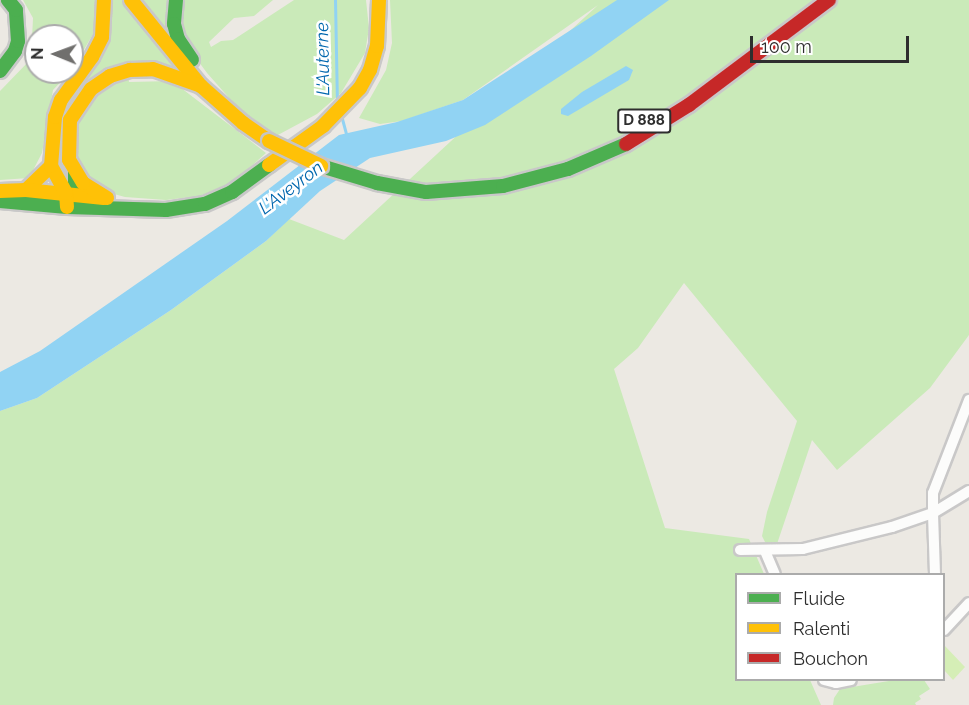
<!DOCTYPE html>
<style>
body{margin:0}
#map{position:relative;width:969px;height:705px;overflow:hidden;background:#ece9e3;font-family:Raleway,sans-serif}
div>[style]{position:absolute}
.green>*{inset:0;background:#caeab9}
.pitch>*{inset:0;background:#d5eeb6}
.water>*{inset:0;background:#91d3f3}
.stream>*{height:3px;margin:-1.5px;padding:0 1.5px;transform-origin:1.5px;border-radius:1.5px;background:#91d3f3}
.roads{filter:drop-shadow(2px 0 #c9c8c8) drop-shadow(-2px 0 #c9c8c8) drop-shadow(0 2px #c9c8c8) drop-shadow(0 -2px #c9c8c8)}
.street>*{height:10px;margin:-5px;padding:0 5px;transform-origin:5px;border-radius:5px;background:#fcfcfb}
.fast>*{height:14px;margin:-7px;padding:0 7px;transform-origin:7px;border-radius:7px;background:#4caf50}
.slow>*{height:14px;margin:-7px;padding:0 7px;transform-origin:7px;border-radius:7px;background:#ffc107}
.jam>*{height:14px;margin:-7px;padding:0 7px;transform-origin:7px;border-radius:7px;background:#c62828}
.bridges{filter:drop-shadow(2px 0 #c6c5c3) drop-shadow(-2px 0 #c6c5c3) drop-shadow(0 2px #c6c5c3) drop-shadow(0 -2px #c6c5c3)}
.slow-bridge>*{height:14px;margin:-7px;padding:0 7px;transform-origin:7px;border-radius:7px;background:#ffc107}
span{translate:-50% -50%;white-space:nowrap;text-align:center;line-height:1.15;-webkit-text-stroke:5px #fff;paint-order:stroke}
.shield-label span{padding:2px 4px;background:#fff;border:2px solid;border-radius:4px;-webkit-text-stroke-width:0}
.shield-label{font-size:15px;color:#2e2e2e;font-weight:700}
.water-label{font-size:18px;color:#0167ae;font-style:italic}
.legend{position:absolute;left:735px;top:573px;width:210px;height:108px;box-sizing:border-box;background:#fff;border:2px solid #ababab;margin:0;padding:8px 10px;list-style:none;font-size:18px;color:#2e2e2e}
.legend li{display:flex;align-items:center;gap:12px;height:30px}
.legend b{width:30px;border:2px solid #ababab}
.north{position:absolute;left:24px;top:24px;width:60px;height:60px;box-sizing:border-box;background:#fff;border:2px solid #ababab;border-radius:50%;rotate:271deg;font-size:16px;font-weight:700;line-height:24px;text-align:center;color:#2e2e2e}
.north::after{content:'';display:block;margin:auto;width:21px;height:27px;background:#706f6d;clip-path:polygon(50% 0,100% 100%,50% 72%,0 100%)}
.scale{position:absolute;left:750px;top:36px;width:159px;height:27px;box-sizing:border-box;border:3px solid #2e2e2e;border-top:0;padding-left:8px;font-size:18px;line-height:21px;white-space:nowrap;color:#2e2e2e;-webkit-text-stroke:4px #fff;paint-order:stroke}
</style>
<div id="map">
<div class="green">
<i style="clip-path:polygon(23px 0,98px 0,96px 29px,72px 70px,72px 36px,36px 36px,36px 72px,70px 72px,53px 90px,42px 153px,29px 178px,0 180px,0 91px,31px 59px,33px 18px)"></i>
<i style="clip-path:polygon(108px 0,122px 0,176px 69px,152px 64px,82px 94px,71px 184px,60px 171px,56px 148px)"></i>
<i style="clip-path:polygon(140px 0,172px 0,172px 38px)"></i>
<i style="clip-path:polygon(181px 0,273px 0,254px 16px,234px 18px,209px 42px,211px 47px,221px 41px,233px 40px,294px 0,366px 0,369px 28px,365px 53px,341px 93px,317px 114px,276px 136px,239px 109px,207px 73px,196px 58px,179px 17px)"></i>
<i style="clip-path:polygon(390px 0,969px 0,969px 335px,930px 388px,837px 470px,812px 440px,777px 544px,766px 544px,762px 536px,767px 512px,797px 421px,684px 283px,638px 348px,614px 369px,665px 528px,749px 539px,764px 574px,736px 574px,736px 680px,810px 680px,821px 705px,0 705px,0 411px,37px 398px,171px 310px,266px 241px,289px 219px,344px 240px,598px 5px,463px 100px,402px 121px,380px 124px,359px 118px,386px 70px,392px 43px)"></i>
<i style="clip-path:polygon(128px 75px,129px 82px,172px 81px,266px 153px,239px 177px,218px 189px,199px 196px,166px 200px,125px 197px,103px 191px,77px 162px,74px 134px,86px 106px,97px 92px)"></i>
<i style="clip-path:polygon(895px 680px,924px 680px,930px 689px,919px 696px,921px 699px,915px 703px,916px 705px,833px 705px,834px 698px,840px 689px)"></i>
</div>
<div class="pitch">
<i style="clip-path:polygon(944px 645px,965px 667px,953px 680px,944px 670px)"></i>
</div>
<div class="water">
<i style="clip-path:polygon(617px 0,669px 0,591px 56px,485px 125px,446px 141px,370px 158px,320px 191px,266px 241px,171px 310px,37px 398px,0 411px,0 372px,40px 351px,227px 221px,339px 135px,397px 122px,463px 100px)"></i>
<i style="clip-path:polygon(626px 66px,633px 70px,629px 80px,568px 116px,561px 114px,561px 109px,582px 92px)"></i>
</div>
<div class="stream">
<i style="left:335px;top:0;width:103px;rotate:88.9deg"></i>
<i style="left:341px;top:115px;width:23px;rotate:75deg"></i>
</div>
<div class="roads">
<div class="street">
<i style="left:740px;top:550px;width:63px;rotate:-0.9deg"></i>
<i style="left:803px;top:549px;width:92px;rotate:-13.9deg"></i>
<i style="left:892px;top:527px;width:43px;rotate:-18.9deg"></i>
<i style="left:933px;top:513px;width:20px;rotate:-90deg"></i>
<i style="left:933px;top:493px;width:100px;rotate:-68.8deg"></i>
<i style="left:765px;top:551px;width:25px;rotate:67deg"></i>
<i style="left:935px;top:574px;width:61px;rotate:-91.9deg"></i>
<i style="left:933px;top:513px;width:42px;rotate:-31.4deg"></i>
<i style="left:944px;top:630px;width:37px;rotate:-47deg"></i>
<i style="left:824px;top:680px;width:12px;rotate:14deg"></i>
<i style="left:836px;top:683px;width:15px;rotate:-11deg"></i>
</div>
<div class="fast">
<i style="left:176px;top:0;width:24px;rotate:95deg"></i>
<i style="left:174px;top:24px;width:16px;rotate:75deg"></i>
<i style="left:178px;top:39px;width:25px;rotate:56deg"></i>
<i style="left:0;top:71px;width:25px;rotate:-53deg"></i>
<i style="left:15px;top:51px;width:10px;rotate:-73deg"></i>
<i style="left:18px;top:41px;width:31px;rotate:-94deg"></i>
<i style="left:16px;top:10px;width:13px;rotate:-129deg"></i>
<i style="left:321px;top:166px;width:59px;rotate:16.9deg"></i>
<i style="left:377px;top:183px;width:50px;rotate:10.4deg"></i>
<i style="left:426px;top:192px;width:77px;rotate:-4.5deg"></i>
<i style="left:503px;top:186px;width:67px;rotate:-14.7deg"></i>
<i style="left:568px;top:169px;width:63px;rotate:-23.3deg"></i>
<i style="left:0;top:201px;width:67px;rotate:5.1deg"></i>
<i style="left:67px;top:207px;width:99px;rotate:1.7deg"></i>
<i style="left:166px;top:210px;width:39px;rotate:-9deg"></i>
<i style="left:205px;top:204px;width:30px;rotate:-24deg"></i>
<i style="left:232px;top:192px;width:46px;rotate:-36.1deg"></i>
<i style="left:67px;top:207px;width:22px;rotate:-68deg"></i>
<i style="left:75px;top:187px;width:15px;rotate:-90deg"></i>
</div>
<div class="slow">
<i style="left:131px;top:0;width:111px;rotate:50.9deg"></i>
<i style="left:201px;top:86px;width:56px;rotate:41.4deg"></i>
<i style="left:243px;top:123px;width:32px;rotate:35deg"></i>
<i style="left:269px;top:165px;width:67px;rotate:-35.8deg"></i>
<i style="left:323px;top:126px;width:53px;rotate:-45.8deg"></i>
<i style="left:360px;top:88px;width:21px;rotate:-61deg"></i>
<i style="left:370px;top:70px;width:25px;rotate:-74deg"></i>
<i style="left:377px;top:46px;width:46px;rotate:-87.5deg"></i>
<i style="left:26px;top:190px;width:35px;rotate:-44deg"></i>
<i style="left:0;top:191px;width:26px;rotate:-2deg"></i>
<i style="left:26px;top:190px;width:78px;rotate:5.9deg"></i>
<i style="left:107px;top:198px;width:28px;rotate:-148deg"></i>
<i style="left:83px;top:183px;width:27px;rotate:-121deg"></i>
<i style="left:69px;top:160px;width:40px;rotate:-88.6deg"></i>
<i style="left:70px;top:120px;width:37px;rotate:-56deg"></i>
<i style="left:91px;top:89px;width:23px;rotate:-34deg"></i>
<i style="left:110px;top:76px;width:21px;rotate:-17deg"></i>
<i style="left:130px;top:70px;width:23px;rotate:-2deg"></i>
<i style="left:153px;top:69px;width:51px;rotate:19.5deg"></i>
<i style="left:67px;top:207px;width:14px;rotate:-94deg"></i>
<i style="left:66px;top:193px;width:31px;rotate:-119deg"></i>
<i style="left:51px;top:166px;width:49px;rotate:-85.3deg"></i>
<i style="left:55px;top:117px;width:18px;rotate:-71deg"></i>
<i style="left:61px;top:100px;width:53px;rotate:-54.2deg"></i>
<i style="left:92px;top:57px;width:22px;rotate:-63deg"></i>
<i style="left:102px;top:37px;width:37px;rotate:-87deg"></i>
</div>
<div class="jam">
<i style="left:626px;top:144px;width:74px;rotate:-31.8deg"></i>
<i style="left:689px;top:105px;width:175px;rotate:-36.9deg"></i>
</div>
</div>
<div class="bridges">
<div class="slow-bridge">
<i style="left:269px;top:141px;width:58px;rotate:25.7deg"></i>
</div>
</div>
<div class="shield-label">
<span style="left:644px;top:121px">D 888</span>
</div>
<div class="water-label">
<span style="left:323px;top:59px;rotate:-91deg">L'Auterne</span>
<span style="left:291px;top:188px;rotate:-37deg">L'Aveyron</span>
</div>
<ul class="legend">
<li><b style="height:8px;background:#4caf50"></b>Fluide</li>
<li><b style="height:8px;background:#ffc107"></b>Ralenti</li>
<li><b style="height:8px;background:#c62828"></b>Bouchon</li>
</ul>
<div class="north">N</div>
<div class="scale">100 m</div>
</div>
